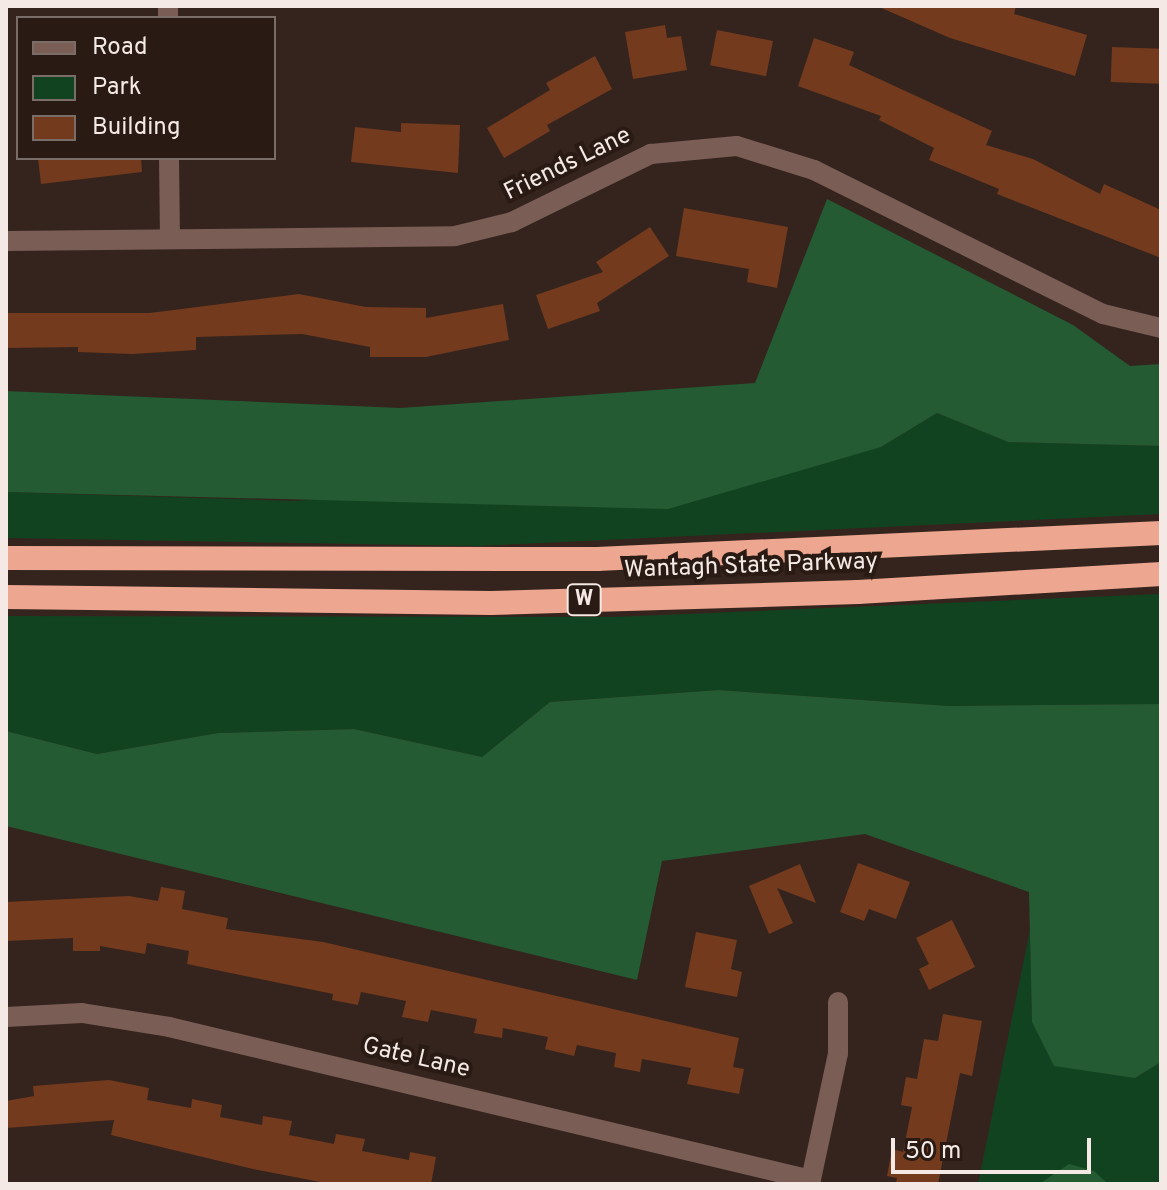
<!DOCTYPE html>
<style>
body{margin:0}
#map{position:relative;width:1167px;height:1190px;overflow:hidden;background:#34241d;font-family:Overpass,sans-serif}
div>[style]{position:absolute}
.green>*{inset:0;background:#124320}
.forest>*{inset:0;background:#245b32}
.building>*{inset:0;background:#733a1d;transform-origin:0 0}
.minor>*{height:20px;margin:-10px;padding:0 10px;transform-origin:10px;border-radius:10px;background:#7a5d55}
.motorway>*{height:24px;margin:-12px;padding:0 12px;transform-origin:12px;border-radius:12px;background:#eda690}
span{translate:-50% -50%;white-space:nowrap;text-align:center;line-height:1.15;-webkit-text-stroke:8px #291b14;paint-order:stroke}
.shield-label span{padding:2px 6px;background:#291b14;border:2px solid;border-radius:6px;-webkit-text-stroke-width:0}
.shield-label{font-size:22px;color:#f4e9e4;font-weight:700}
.street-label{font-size:24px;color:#f4e9e4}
.frame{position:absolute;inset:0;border:8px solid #f4e9e4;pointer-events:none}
.legend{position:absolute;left:16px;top:16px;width:260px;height:144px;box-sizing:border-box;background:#291b14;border:2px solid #7a6d67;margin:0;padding:10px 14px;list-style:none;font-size:24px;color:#f4e9e4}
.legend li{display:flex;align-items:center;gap:16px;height:40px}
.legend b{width:40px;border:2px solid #7a6d67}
.scale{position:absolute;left:891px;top:1138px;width:200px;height:36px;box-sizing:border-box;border:4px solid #f4e9e4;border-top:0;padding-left:10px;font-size:24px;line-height:28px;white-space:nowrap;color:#f4e9e4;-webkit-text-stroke:6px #291b14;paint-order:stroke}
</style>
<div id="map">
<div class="green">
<i style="clip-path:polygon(937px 413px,1008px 442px,1161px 446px,1161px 514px,478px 546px,6px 538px,6px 492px,296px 501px,881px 447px)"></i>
<i style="clip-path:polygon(1161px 594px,1161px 704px,949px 706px,719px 690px,550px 702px,482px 757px,354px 729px,218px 733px,97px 754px,6px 731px,6px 616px,612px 617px)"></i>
<i style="clip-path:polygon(1030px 930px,1032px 1022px,1135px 1078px,1161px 1062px,1161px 1184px,978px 1184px)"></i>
</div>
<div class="forest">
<i style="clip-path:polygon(827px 199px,1073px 325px,1130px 366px,1161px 364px,1161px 446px,1008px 442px,937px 413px,881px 447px,668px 509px,6px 492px,6px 391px,400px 408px,755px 383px)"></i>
<i style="clip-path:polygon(719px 690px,949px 706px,1161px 704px,1161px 1062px,1135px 1078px,1054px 1066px,1032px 1022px,1029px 892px,865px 834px,662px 861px,637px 980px,6px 826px,6px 731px,97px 754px,218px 733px,354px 729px,482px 757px,550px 702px)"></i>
<i style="clip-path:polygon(1069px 1164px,1094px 1171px,1108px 1184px,1039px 1184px)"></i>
</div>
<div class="building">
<i style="clip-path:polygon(877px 6px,1016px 6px,1014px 14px,1087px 35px,1075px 76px,950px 38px)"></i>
<i style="clip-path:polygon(665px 25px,667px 38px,681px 36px,687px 70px,633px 79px,625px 32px)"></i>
<i style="left:717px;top:30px;width:57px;height:36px;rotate:11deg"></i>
<i style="clip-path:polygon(814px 38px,854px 52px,849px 65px,992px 131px,986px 145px,1033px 159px,1100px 194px,1104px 184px,1161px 210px,1161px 258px,997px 194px,999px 189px,929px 160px,934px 148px,879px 120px,881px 116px,798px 86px)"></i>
<i style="left:1112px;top:47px;width:49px;height:35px;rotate:2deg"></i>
<i style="clip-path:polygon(595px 56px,612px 89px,547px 125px,550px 131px,504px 158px,487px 128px,550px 90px,546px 83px)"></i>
<i style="clip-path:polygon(401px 123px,460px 125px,458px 173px,351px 162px,355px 127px,401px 132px)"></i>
<i style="clip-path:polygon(38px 158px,141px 158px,142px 172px,41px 184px)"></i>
<i style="clip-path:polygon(684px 208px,788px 227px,777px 288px,747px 282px,749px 269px,676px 256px)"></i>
<i style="clip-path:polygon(650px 227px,669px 256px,597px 303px,600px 311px,548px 329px,536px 295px,603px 272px,596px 262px)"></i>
<i style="clip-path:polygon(299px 294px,366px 307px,426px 308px,426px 318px,503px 304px,509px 340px,426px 357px,370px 357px,370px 347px,302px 334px,196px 337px,196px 350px,132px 354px,78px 352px,78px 347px,6px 348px,6px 313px,150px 313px)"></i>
<i style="clip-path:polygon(858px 863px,910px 882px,896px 919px,869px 909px,864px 921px,840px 912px)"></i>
<i style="clip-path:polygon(800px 864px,816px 903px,777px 888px,793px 923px,769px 934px,749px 886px)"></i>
<i style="clip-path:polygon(161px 887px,185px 891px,182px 909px,228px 918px,226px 929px,323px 942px,739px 1038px,733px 1067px,744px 1069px,739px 1094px,687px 1084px,691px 1068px,642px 1059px,640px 1072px,614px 1067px,616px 1053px,577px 1045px,574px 1056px,545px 1049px,548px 1037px,503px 1028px,502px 1038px,474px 1033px,477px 1019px,431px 1010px,428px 1022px,402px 1017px,406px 1001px,361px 992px,358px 1005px,332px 1000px,333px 994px,187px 964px,189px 951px,147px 943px,145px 954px,100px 946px,100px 951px,73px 951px,73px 938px,6px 941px,6px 902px,129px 896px,158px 901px)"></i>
<i style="clip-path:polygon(952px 920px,975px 967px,929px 990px,919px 969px,929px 964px,916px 938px)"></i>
<i style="clip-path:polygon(696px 932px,737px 940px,731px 969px,742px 972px,737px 997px,685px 987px)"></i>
<i style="clip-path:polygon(943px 1014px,982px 1021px,972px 1076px,960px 1073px,938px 1184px,896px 1184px,897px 1178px,887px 1176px,892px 1149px,903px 1152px,912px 1107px,901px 1105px,906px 1077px,917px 1079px,924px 1039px,938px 1041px)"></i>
<i style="clip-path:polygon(109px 1080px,149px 1088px,147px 1100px,191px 1108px,192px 1099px,222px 1105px,220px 1117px,262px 1125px,263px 1116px,292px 1121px,289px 1135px,334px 1144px,336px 1134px,365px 1139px,362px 1151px,409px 1160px,410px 1152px,436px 1157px,431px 1184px,331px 1184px,253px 1169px,111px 1135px,114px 1120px,6px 1128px,6px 1101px,34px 1096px,33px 1086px)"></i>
</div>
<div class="minor">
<i style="left:168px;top:6px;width:12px;rotate:90deg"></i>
<i style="left:169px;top:158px;width:80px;rotate:89.3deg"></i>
<i style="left:6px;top:241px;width:449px;rotate:-0.6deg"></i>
<i style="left:455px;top:236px;width:59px;rotate:-13.8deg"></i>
<i style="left:512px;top:222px;width:155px;rotate:-26.1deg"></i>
<i style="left:651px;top:154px;width:86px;rotate:-5.3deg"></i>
<i style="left:737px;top:146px;width:81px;rotate:17.3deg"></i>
<i style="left:814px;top:170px;width:323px;rotate:26.5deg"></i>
<i style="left:1103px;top:314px;width:60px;rotate:13.6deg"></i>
<i style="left:6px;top:1017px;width:76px;rotate:-3deg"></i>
<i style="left:82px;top:1013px;width:88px;rotate:9.1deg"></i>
<i style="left:169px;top:1027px;width:660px;rotate:13.4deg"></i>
<i style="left:810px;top:1184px;width:134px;rotate:-77.9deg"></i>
<i style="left:838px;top:1053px;width:51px;rotate:-90deg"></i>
</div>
<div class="motorway">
<i style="left:6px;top:558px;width:591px;rotate:0.1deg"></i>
<i style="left:597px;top:559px;width:565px;rotate:-2.64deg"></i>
<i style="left:6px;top:597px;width:485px;rotate:0.7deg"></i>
<i style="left:491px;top:603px;width:367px;rotate:-1.7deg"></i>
<i style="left:858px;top:592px;width:304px;rotate:-3.4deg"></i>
</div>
<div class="shield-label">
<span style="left:584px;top:600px">W</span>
</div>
<div class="street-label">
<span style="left:568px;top:165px;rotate:-26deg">Friends Lane</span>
<span style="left:751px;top:567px;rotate:-2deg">Wantagh State Parkway</span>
<span style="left:416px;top:1059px;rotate:13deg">Gate Lane</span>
</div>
<div class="frame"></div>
<ul class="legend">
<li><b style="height:10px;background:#7a5d55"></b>Road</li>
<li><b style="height:22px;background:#124320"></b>Park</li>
<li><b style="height:22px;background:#733a1d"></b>Building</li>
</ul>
<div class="scale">50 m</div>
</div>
